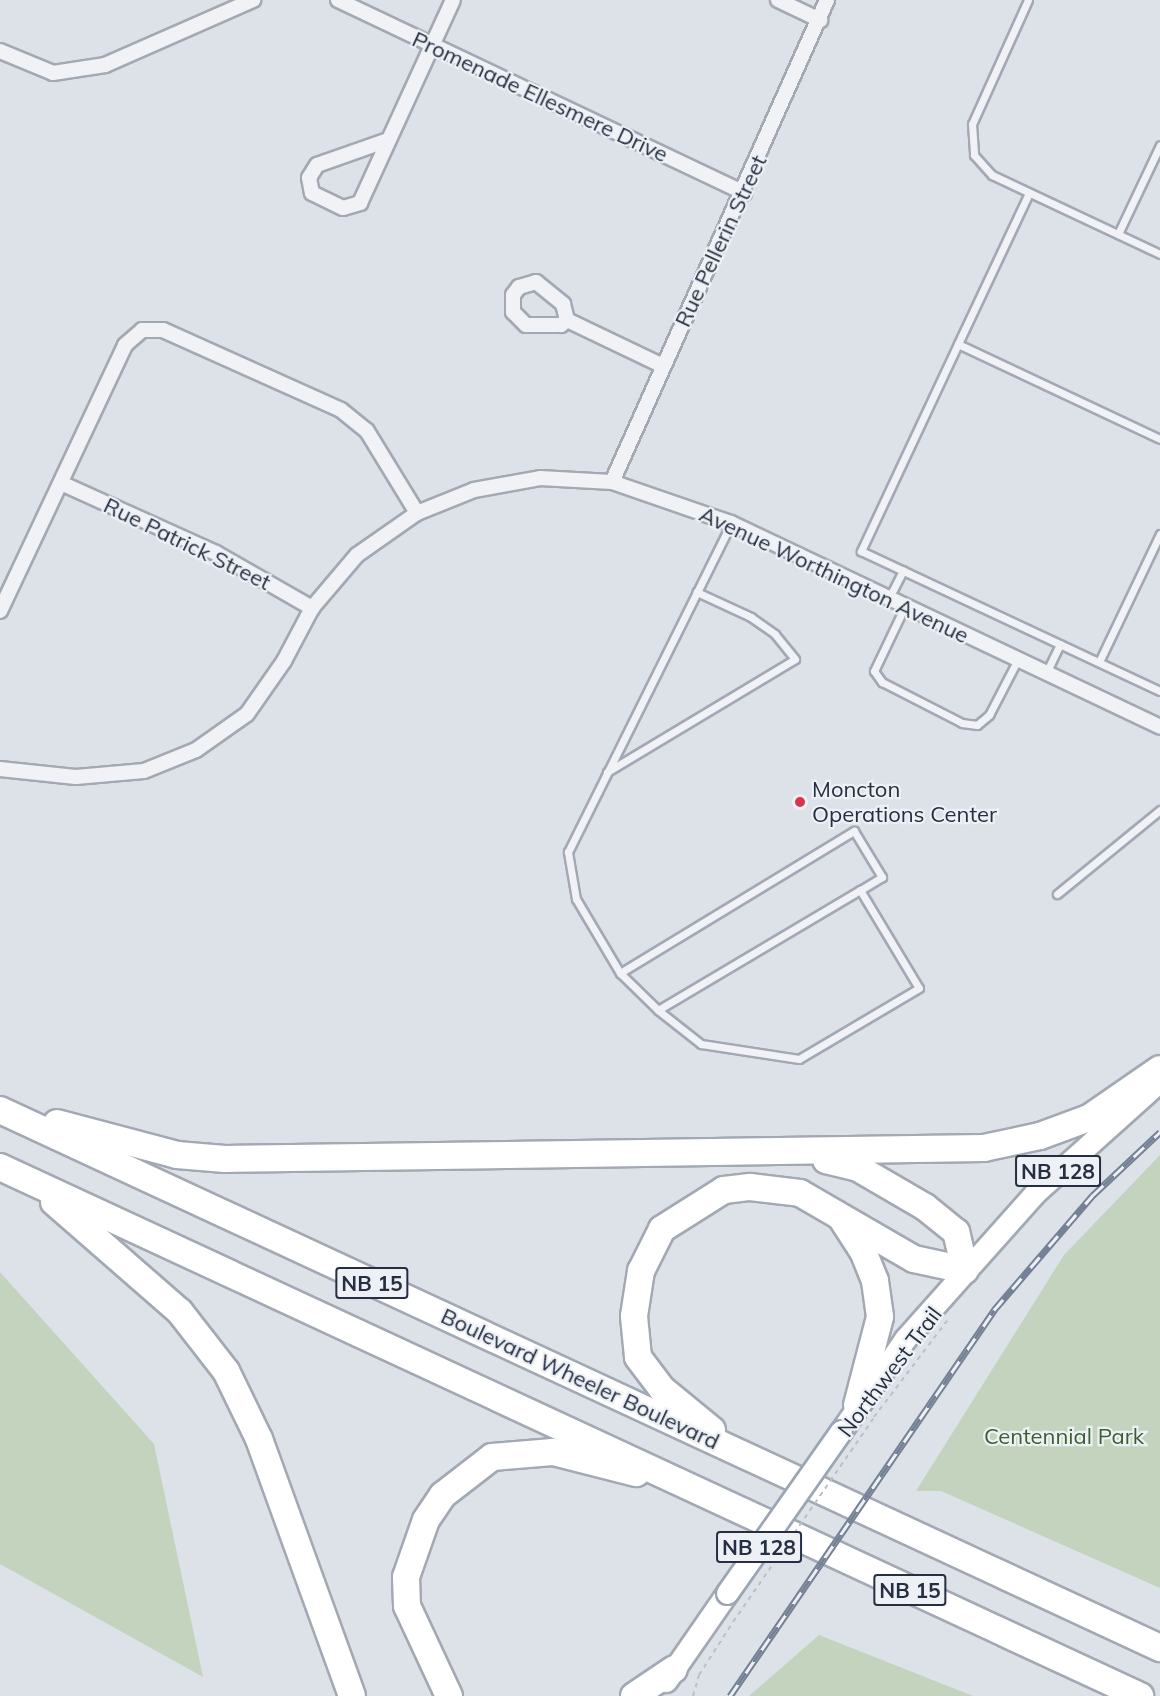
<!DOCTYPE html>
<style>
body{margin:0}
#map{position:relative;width:1160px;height:1696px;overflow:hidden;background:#dde2e9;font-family:Mulish,sans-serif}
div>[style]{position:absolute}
.green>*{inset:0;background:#c3d3bd}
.path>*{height:2px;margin-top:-1px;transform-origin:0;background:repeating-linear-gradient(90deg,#bbbfc7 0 4.5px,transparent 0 9px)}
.roads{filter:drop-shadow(2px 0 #a2a9b3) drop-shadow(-2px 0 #a2a9b3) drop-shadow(0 2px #a2a9b3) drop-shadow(0 -2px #a2a9b3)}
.service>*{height:7px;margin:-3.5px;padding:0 3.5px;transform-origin:3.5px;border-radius:3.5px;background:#f0f2f6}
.minor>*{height:14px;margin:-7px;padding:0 7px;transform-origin:7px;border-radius:7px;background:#f0f2f6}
.primary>*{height:21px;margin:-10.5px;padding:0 10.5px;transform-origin:10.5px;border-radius:10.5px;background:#fff}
.motorway>*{height:26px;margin:-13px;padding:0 13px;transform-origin:13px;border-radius:13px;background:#fff}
.rail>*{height:7px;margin-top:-3.5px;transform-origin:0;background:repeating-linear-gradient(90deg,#edf1f6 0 14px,#758194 0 28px);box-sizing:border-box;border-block:2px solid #758194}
.path-bridge>*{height:2px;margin-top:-1px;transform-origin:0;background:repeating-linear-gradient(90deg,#bbbfc7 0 4.5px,transparent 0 9px)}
.bridges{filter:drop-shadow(2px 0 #9ba6b5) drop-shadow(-2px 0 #9ba6b5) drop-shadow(0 2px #9ba6b5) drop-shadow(0 -2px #9ba6b5)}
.primary-bridge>*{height:21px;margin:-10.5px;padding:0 10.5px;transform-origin:10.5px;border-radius:10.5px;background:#fff}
.dots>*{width:16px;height:16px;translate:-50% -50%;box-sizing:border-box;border:3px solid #edf1f6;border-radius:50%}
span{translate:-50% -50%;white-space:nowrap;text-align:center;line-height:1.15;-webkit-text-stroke:4.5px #edf1f6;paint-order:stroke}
.shield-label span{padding:2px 4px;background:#edf1f6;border:2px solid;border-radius:4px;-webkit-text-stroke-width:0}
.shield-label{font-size:21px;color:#252f41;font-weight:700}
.street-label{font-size:22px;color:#252f41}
.poi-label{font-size:22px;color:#252f41}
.left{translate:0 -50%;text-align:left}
.park-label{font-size:22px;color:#3a5e31}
</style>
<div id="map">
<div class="green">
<i style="clip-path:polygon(1160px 1155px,1160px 1588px,941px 1491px,916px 1491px,1064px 1255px)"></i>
<i style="clip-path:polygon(0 1272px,154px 1444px,203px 1677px,0 1564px)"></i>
<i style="clip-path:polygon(819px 1635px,973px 1696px,749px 1696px)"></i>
</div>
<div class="path">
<i style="left:874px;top:1417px;width:121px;rotate:-52.8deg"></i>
<i style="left:693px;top:1696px;width:22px;rotate:-74deg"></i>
<i style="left:699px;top:1675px;width:63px;rotate:-57.3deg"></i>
</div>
<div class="roads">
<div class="service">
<i style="left:1028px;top:0;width:136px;rotate:114.3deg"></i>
<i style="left:972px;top:124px;width:31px;rotate:86deg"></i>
<i style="left:974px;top:155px;width:27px;rotate:48deg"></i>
<i style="left:992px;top:175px;width:186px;rotate:25.2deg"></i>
<i style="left:1029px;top:193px;width:167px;rotate:115.2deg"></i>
<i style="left:958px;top:344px;width:223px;rotate:25.2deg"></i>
<i style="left:1118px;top:234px;width:98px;rotate:-64.7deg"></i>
<i style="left:958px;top:344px;width:229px;rotate:115.1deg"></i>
<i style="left:861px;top:551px;width:330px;rotate:25.1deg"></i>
<i style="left:889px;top:598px;width:31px;rotate:-63deg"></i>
<i style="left:905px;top:606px;width:72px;rotate:115.5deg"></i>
<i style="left:874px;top:671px;width:14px;rotate:54deg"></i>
<i style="left:882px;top:682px;width:90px;rotate:27.1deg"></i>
<i style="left:962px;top:723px;width:15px;rotate:8deg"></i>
<i style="left:977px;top:725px;width:16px;rotate:-40deg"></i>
<i style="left:989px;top:715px;width:63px;rotate:-62.6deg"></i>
<i style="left:1099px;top:662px;width:142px;rotate:-64.5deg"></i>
<i style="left:1046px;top:673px;width:32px;rotate:-64deg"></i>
<i style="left:607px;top:772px;width:219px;rotate:-31deg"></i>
<i style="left:795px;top:659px;width:32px;rotate:-129deg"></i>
<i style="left:775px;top:634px;width:29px;rotate:-145deg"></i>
<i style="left:751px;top:617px;width:60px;rotate:-155.2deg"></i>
<i style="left:1057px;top:894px;width:133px;rotate:-39.2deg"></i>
<i style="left:620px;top:973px;width:274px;rotate:-31.3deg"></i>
<i style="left:854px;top:831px;width:54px;rotate:58.7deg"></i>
<i style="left:882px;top:877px;width:26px;rotate:149deg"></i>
<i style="left:658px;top:1010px;width:235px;rotate:-30.7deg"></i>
<i style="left:860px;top:890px;width:114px;rotate:59deg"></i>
<i style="left:919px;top:988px;width:139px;rotate:149.4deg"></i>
<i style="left:799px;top:1059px;width:99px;rotate:-171.3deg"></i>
<i style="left:701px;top:1044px;width:55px;rotate:-141.7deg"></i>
<i style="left:658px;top:1010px;width:53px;rotate:-135.8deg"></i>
<i style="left:620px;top:973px;width:86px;rotate:-120.7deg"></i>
<i style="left:576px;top:899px;width:48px;rotate:-99.7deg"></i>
<i style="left:568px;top:852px;width:367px;rotate:-63.6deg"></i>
</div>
<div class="minor">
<i style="left:338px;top:0;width:450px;rotate:25.4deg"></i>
<i style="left:778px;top:0;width:47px;rotate:25.5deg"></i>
<i style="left:0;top:51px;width:57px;rotate:22.5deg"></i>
<i style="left:53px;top:73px;width:53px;rotate:-8.7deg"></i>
<i style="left:105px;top:65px;width:162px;rotate:-23.7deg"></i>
<i style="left:388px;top:140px;width:75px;rotate:160.6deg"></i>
<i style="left:317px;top:165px;width:15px;rotate:122deg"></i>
<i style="left:309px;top:178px;width:15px;rotate:79deg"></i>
<i style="left:312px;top:193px;width:34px;rotate:26deg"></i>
<i style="left:343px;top:208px;width:18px;rotate:-16deg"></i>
<i style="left:360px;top:203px;width:223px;rotate:-65.4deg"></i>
<i style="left:536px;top:282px;width:35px;rotate:39deg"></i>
<i style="left:563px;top:304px;width:16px;rotate:76deg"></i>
<i style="left:567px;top:320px;width:8px;rotate:140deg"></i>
<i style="left:561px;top:325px;width:35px;rotate:180deg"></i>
<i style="left:526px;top:325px;width:18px;rotate:-135deg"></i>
<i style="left:513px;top:312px;width:17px;rotate:-90deg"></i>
<i style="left:513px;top:295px;width:10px;rotate:-53deg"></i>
<i style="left:519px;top:287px;width:18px;rotate:-16deg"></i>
<i style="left:567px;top:320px;width:106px;rotate:25.6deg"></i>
<i style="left:612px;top:482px;width:528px;rotate:-65.96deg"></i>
<i style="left:61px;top:483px;width:170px;rotate:24.3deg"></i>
<i style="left:216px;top:553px;width:111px;rotate:29.8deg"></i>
<i style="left:0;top:611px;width:294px;rotate:-64.8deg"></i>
<i style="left:125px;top:345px;width:23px;rotate:-41deg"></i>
<i style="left:142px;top:330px;width:21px"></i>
<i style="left:163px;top:330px;width:195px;rotate:24.2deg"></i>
<i style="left:341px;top:410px;width:33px;rotate:39deg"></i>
<i style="left:367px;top:431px;width:96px;rotate:58.6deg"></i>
<i style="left:0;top:769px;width:76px;rotate:6deg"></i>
<i style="left:76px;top:777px;width:68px;rotate:-5deg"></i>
<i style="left:144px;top:771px;width:56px;rotate:-22deg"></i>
<i style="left:196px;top:750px;width:62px;rotate:-35.2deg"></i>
<i style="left:247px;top:714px;width:65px;rotate:-55.1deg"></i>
<i style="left:284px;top:661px;width:60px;rotate:-62.2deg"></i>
<i style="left:312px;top:608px;width:70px;rotate:-49.7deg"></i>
<i style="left:357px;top:555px;width:73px;rotate:-35deg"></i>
<i style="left:417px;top:513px;width:61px;rotate:-22deg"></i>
<i style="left:474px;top:490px;width:67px;rotate:-10.3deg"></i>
<i style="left:540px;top:478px;width:72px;rotate:3.2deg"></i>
<i style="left:612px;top:482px;width:126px;rotate:19deg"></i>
<i style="left:731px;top:523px;width:475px;rotate:25.4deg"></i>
</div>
<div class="primary">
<i style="left:841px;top:1431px;width:112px;rotate:-55.2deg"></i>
<i style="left:905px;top:1339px;width:195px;rotate:-48.3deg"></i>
<i style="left:1035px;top:1193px;width:168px;rotate:-41.9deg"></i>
<i style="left:666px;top:1681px;width:107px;rotate:-55.3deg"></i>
</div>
<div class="motorway">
<i style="left:0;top:1110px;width:1279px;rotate:24.88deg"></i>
<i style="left:57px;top:1123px;width:124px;rotate:14.9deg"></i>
<i style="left:177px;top:1155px;width:48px;rotate:4.8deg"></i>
<i style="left:225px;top:1159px;width:759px;rotate:-0.83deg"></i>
<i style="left:984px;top:1148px;width:57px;rotate:-12.1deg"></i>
<i style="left:1040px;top:1136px;width:52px;rotate:-20.2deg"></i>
<i style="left:1089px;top:1118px;width:86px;rotate:-34.6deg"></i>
<i style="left:0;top:1167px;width:1257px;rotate:24.89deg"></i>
<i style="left:54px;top:1202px;width:167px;rotate:41.1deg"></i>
<i style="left:180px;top:1312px;width:75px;rotate:52.1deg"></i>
<i style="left:226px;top:1371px;width:76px;rotate:64.1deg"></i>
<i style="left:259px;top:1439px;width:273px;rotate:70.1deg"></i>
<i style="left:842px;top:1219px;width:38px;rotate:57deg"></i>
<i style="left:863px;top:1251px;width:32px;rotate:68deg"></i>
<i style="left:875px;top:1281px;width:36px;rotate:82deg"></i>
<i style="left:880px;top:1317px;width:91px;rotate:104.6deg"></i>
<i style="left:712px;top:1430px;width:65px;rotate:-140.6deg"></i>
<i style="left:662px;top:1389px;width:40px;rotate:-127deg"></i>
<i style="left:638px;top:1357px;width:41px;rotate:-95.6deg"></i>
<i style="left:634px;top:1316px;width:46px;rotate:-81.2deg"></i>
<i style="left:641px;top:1271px;width:47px;rotate:-63.4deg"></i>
<i style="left:662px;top:1229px;width:73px;rotate:-32.2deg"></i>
<i style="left:724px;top:1190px;width:26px;rotate:-7deg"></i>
<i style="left:750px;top:1187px;width:50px;rotate:6.8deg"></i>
<i style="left:800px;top:1193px;width:132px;rotate:30.1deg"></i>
<i style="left:914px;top:1259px;width:52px;rotate:12.2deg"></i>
<i style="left:965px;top:1270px;width:39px;rotate:-103deg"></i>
<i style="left:956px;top:1232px;width:40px;rotate:-141deg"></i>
<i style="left:925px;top:1207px;width:78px;rotate:-149.8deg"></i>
<i style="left:858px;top:1168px;width:33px;rotate:-166deg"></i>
<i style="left:449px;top:1696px;width:99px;rotate:-115deg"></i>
<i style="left:407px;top:1606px;width:29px;rotate:-92deg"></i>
<i style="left:406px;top:1577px;width:60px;rotate:-70.7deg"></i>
<i style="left:426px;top:1520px;width:30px;rotate:-56deg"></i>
<i style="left:443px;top:1495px;width:62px;rotate:-37.8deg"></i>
<i style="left:492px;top:1457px;width:61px;rotate:-4.7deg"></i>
<i style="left:553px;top:1452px;width:86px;rotate:14.2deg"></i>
<i style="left:634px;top:1696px;width:48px;rotate:-34deg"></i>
</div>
</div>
<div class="rail">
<i style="left:730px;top:1696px;width:468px;rotate:-55.6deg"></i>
<i style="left:994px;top:1310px;width:152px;rotate:-49.3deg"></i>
<i style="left:1093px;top:1195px;width:92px;rotate:-43.2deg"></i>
</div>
<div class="path-bridge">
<i style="left:733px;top:1622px;width:247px;rotate:-55.4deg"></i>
</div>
<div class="bridges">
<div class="primary-bridge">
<i style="left:727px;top:1593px;width:198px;rotate:-54.9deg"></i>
</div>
</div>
<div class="dots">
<i style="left:800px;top:802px;background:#db344f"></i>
</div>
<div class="shield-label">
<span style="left:1058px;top:1171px">NB 128</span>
<span style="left:372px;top:1283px">NB 15</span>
<span style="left:759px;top:1547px">NB 128</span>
<span style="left:910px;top:1590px">NB 15</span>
</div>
<div class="street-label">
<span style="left:540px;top:97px;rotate:25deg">Promenade Ellesmere Drive</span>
<span style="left:721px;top:241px;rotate:-65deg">Rue Pellerin Street</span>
<span style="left:187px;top:544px;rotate:26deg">Rue Patrick Street</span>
<span style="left:834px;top:575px;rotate:25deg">Avenue Worthington Avenue</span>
<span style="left:890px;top:1372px;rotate:-53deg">Northwest Trail</span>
<span style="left:580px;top:1379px;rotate:25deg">Boulevard Wheeler Boulevard</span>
</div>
<div class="poi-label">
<span class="left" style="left:812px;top:802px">Moncton<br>Operations Center</span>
</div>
<div class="park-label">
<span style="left:1064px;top:1437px">Centennial Park</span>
</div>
</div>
